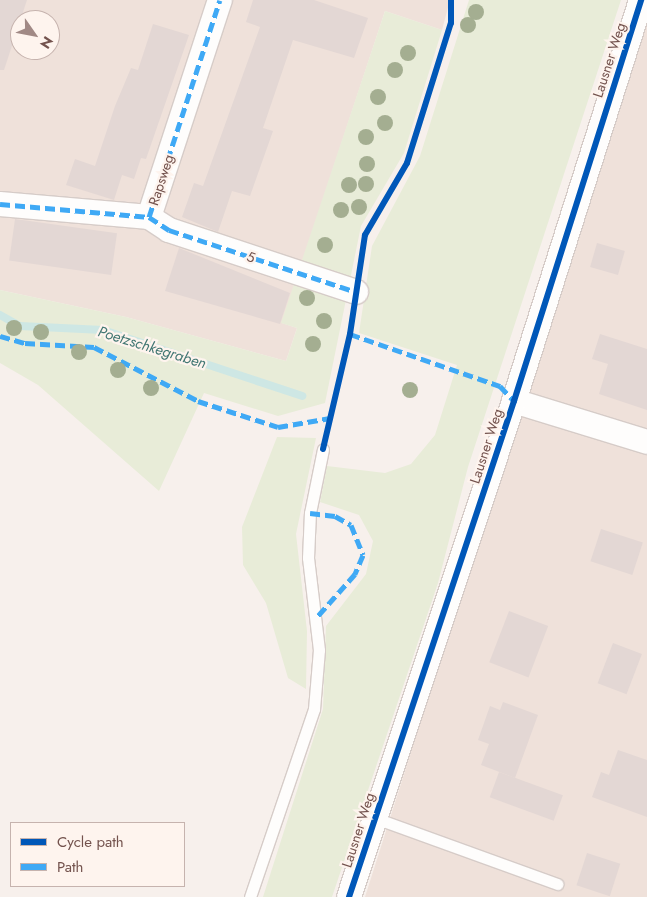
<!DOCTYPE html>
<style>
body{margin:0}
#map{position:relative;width:647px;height:897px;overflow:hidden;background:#f7f0ec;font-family:Jost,sans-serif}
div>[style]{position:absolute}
.residential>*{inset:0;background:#efe1da}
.green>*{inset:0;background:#e8ecd8}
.stream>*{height:8px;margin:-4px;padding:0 4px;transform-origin:4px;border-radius:4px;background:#cee7e4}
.building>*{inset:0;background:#e3d7d4;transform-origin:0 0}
.roads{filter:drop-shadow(1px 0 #d6ccc8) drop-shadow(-1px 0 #d6ccc8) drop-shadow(0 1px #d6ccc8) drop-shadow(0 -1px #d6ccc8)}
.lane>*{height:11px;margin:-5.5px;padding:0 5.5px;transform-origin:5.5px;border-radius:5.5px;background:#fefdfc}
.street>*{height:24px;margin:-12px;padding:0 12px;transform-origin:12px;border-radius:12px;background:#fefdfc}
.quiet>*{height:5px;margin-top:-2.5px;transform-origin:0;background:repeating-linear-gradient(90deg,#3fa9f5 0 10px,transparent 0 15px)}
.cycleway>*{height:6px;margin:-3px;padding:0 3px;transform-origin:3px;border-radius:3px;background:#0057b8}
.trees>*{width:16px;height:16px;margin:-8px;border-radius:50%;background:#a4ae91}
span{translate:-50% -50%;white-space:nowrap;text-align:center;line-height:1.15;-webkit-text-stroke:4.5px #fef4ee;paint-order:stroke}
.street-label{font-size:14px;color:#73524d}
.water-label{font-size:15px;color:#427773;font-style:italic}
.legend{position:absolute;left:10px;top:822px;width:175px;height:65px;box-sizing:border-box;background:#fef4ee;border:1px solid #c6b3ae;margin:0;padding:6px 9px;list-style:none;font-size:15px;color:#73524d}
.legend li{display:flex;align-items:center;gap:10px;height:25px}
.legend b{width:25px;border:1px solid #c6b3ae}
.north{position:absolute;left:10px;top:10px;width:50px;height:50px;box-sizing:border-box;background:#fef4ee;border:1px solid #c6b3ae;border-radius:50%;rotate:123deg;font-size:14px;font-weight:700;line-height:20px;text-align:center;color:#73524d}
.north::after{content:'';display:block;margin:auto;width:18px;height:22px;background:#a18985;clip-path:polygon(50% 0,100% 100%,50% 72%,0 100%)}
</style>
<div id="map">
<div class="residential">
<i style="clip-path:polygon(evenodd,0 0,450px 0,442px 30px,385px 11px,282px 323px,297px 328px,286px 361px,126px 317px,0 290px,0 0,20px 20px,50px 20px,50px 50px,20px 50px,20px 20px)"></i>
<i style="clip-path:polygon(647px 14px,647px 897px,365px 897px,529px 381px)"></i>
</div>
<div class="green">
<i style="clip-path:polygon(469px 0,621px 0,468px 467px,438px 583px,332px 897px,263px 897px,323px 709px,326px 626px,366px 574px,373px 541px,359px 515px,320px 502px,327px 466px,385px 473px,411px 464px,435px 435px,457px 365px,359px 333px,372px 246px,420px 156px)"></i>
<i style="clip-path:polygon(385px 11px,442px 30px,404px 153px,361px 226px,325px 403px,278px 416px,204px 393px,159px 491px,38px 385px,0 363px,0 290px,126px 317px,286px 361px,297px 328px,281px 323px)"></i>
<i style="clip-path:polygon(277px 437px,316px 438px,296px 534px,307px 631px,306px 689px,288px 678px,266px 603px,243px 565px,242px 527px)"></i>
</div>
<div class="stream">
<i style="left:0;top:315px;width:23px;rotate:29deg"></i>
<i style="left:20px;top:326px;width:83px;rotate:2.8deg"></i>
<i style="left:103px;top:330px;width:210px;rotate:18.3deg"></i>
</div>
<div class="building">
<i style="clip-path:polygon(0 0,27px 0,4px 70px,0 70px)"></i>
<i style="clip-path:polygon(253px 0,314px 0,368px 18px,354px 58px,293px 40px,263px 128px,273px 131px,250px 196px,232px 191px,218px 232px,182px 217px,194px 183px,203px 186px,260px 27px,246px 22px)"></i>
<i style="clip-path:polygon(153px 24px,189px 35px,146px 159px,141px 158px,134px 179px,122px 175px,114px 200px,66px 185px,75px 159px,95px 166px,115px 106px,131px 68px,138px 70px)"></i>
<i style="left:15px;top:219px;width:103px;height:42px;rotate:8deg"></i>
<i style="left:597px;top:243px;width:29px;height:25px;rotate:16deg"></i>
<i style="clip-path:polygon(179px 248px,290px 293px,280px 324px,165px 291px)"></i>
<i style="clip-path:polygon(600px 334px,647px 349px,647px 410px,599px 394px,608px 364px,592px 359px)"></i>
<i style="left:601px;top:529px;width:44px;height:34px;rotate:18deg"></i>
<i style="left:509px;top:611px;width:42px;height:55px;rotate:21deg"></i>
<i style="left:613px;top:643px;width:31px;height:43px;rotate:21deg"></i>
<i style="clip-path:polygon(503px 702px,538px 715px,515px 778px,481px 765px,489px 744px,478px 740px,490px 706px,500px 710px)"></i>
<i style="clip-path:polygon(618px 750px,647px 760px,647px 817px,592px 797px,601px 772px,609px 775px)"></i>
<i style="left:499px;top:772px;width:68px;height:27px;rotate:20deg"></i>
<i style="left:587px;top:853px;width:35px;height:34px;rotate:18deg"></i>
</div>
<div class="roads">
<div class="lane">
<i style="left:375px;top:818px;width:194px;rotate:19.9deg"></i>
<i style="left:250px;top:897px;width:199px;rotate:-71.2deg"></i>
<i style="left:314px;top:709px;width:59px;rotate:-85.2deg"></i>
<i style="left:319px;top:650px;width:93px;rotate:-96.8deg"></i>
<i style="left:308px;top:558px;width:45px;rotate:-87.5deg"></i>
<i style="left:310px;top:513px;width:65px;rotate:-78.5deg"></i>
</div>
<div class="street">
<i style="left:0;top:204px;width:150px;rotate:5deg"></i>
<i style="left:149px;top:217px;width:24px;rotate:33deg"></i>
<i style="left:169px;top:230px;width:197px;rotate:18.3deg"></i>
<i style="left:149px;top:217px;width:228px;rotate:-71.9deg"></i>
<i style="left:514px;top:401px;width:139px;rotate:17.1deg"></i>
<i style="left:349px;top:897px;width:523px;rotate:-71.6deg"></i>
<i style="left:514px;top:401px;width:421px;rotate:-72.4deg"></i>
</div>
</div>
<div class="quiet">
<i style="left:0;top:204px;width:150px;rotate:5deg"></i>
<i style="left:149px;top:217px;width:24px;rotate:33deg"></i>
<i style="left:169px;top:230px;width:197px;rotate:18.3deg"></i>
<i style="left:149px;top:217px;width:228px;rotate:-71.9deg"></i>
<i style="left:350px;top:334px;width:159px;rotate:19.1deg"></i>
<i style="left:500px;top:386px;width:21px;rotate:47deg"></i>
<i style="left:0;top:336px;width:26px;rotate:16deg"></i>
<i style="left:25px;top:343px;width:69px;rotate:3.3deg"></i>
<i style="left:94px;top:347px;width:117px;rotate:27.4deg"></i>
<i style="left:198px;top:401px;width:84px;rotate:18deg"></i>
<i style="left:278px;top:427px;width:53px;rotate:-9.8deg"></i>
<i style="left:310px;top:513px;width:25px;rotate:7deg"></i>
<i style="left:335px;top:516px;width:18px;rotate:29deg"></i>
<i style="left:351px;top:525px;width:32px;rotate:68deg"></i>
<i style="left:363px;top:555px;width:21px;rotate:113deg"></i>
<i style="left:355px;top:574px;width:57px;rotate:131.5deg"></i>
</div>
<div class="cycleway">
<i style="left:323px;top:449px;width:118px;rotate:-76.8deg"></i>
<i style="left:350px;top:334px;width:100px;rotate:-81.4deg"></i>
<i style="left:365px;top:235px;width:83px;rotate:-59.7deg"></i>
<i style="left:407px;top:163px;width:147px;rotate:-72.6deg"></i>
<i style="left:451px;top:23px;width:23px;rotate:-90deg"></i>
<i style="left:349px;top:897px;width:523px;rotate:-71.6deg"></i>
<i style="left:514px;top:401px;width:421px;rotate:-72.4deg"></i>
</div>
<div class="trees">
<i style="left:476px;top:12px"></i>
<i style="left:468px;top:25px"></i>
<i style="left:408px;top:53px"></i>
<i style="left:395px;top:70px"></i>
<i style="left:378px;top:97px"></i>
<i style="left:385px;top:123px"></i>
<i style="left:366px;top:137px"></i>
<i style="left:367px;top:164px"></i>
<i style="left:366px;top:184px"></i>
<i style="left:349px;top:185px"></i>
<i style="left:359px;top:207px"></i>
<i style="left:341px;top:210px"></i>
<i style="left:325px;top:245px"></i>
<i style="left:307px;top:298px"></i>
<i style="left:324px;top:321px"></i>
<i style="left:14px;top:328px"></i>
<i style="left:41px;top:332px"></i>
<i style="left:313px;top:344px"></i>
<i style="left:79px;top:352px"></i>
<i style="left:118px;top:370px"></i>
<i style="left:151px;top:388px"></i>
<i style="left:410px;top:390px"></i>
</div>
<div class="street-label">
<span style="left:609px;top:60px;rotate:-72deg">Lausner Weg</span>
<span style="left:161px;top:180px;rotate:-72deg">Rapsweg</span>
<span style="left:251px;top:257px;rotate:18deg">5</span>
<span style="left:486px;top:446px;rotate:-72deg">Lausner Weg</span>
<span style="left:358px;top:830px;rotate:-72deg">Lausner Weg</span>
</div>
<div class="water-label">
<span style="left:152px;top:348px;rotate:17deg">Poetzschkegraben</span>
</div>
<ul class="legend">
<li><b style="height:6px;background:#0057b8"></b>Cycle path</li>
<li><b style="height:6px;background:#3fa9f5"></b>Path</li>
</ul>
<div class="north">N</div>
</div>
